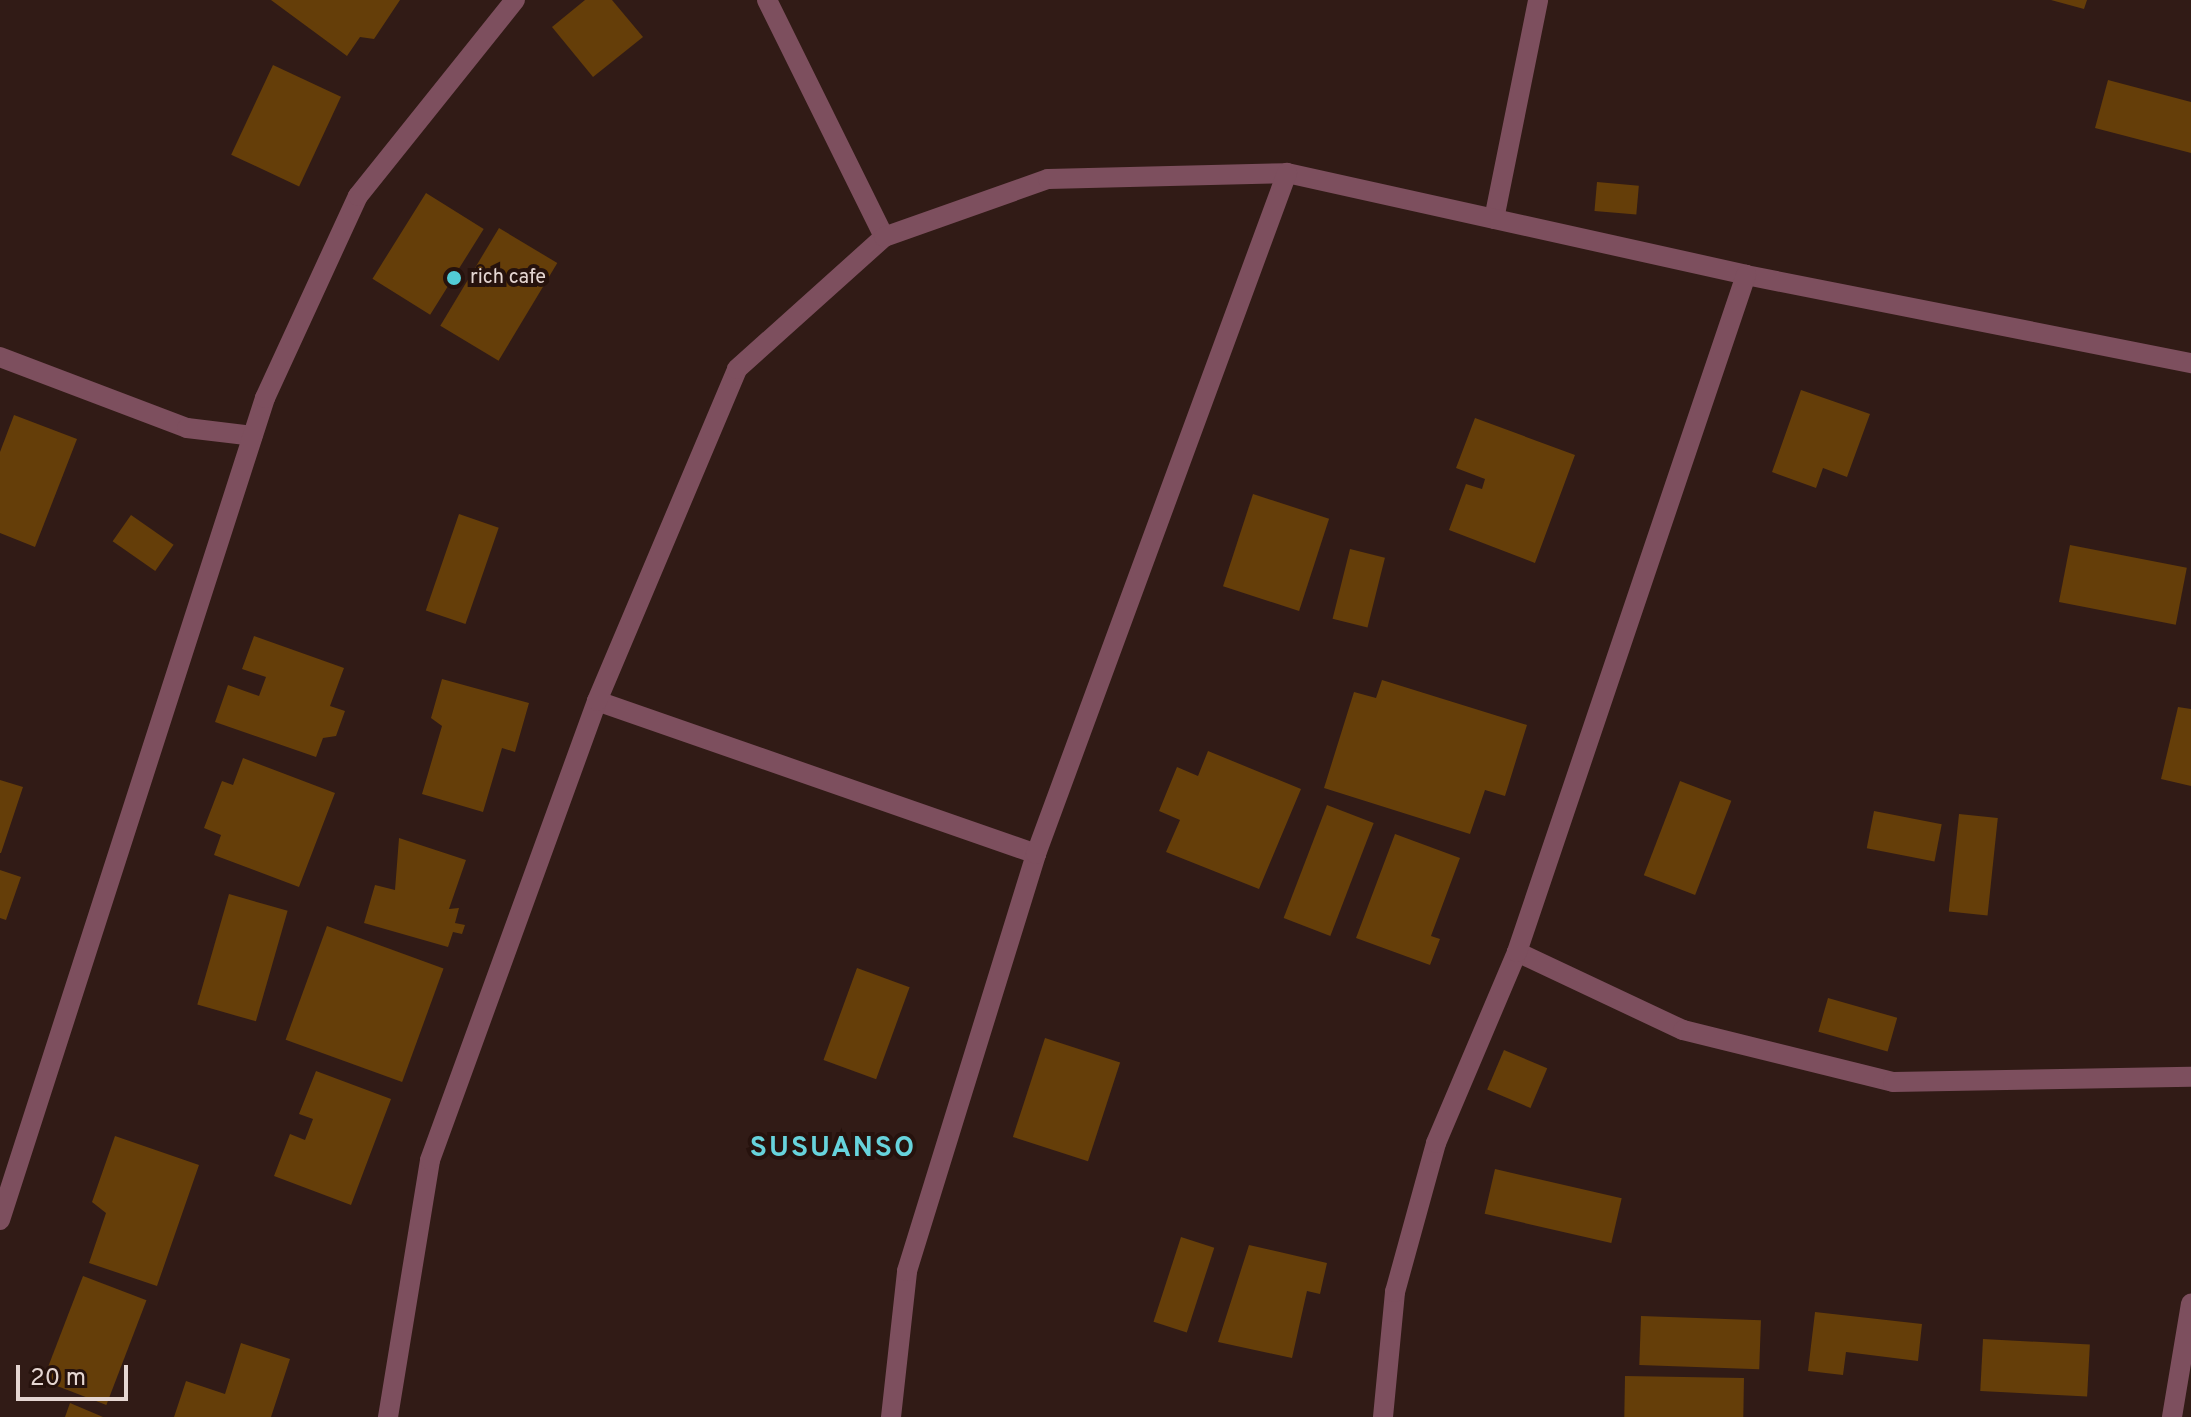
<!DOCTYPE html>
<style>
body{margin:0}
#map{position:relative;width:2191px;height:1417px;overflow:hidden;background:#311b16;font-family:Overpass,sans-serif}
div>[style]{position:absolute}
.building>*{inset:0;background:#653e09;transform-origin:0 0}
.minor>*{height:20px;margin:-10px;padding:0 10px;transform-origin:10px;border-radius:10px;background:#7d4f5e}
.dots>*{width:22px;height:22px;translate:-50% -50%;box-sizing:border-box;border:4px solid #26120d;border-radius:50%}
span{translate:-50% -50%;white-space:nowrap;text-align:center;line-height:1.15;-webkit-text-stroke:8px #26120d;paint-order:stroke}
.poi-label{font-size:20px;color:#e5d6d2}
.left{translate:0 -50%;text-align:left}
.district-label{font-size:28px;color:#67d3dc;font-weight:700;letter-spacing:2px}
.scale{position:absolute;left:16px;top:1365px;width:112px;height:36px;box-sizing:border-box;border:4px solid #e5d6d2;border-top:0;padding-left:10px;font-size:24px;line-height:28px;white-space:nowrap;color:#e5d6d2;-webkit-text-stroke:6px #26120d;paint-order:stroke}
</style>
<div id="map">
<div class="building">
<i style="clip-path:polygon(271px 0,400px 0,374px 39px,360px 37px,347px 56px)"></i>
<i style="clip-path:polygon(585px 0,612px 0,643px 37px,593px 77px,552px 27px)"></i>
<i style="clip-path:polygon(2051px 0,2087px 0,2084px 9px)"></i>
<i style="left:273px;top:65px;width:75px;height:99px;rotate:25deg"></i>
<i style="clip-path:polygon(2108px 80px,2191px 102px,2191px 153px,2095px 128px)"></i>
<i style="left:1597px;top:182px;width:42px;height:29px;rotate:5deg"></i>
<i style="left:426px;top:193px;width:68px;height:101px;rotate:32deg"></i>
<i style="left:499px;top:228px;width:68px;height:114px;rotate:31deg"></i>
<i style="clip-path:polygon(1801px 390px,1870px 414px,1847px 477px,1823px 468px,1816px 488px,1772px 472px)"></i>
<i style="clip-path:polygon(14px 415px,77px 439px,35px 547px,0 533px,0 452px)"></i>
<i style="clip-path:polygon(1475px 418px,1575px 455px,1535px 563px,1449px 530px,1466px 484px,1482px 489px,1485px 479px,1456px 468px)"></i>
<i style="left:1253px;top:494px;width:80px;height:97px;rotate:18deg"></i>
<i style="left:459px;top:514px;width:42px;height:102px;rotate:19deg"></i>
<i style="left:131px;top:515px;width:52px;height:32px;rotate:35deg"></i>
<i style="left:2070px;top:545px;width:119px;height:58px;rotate:11deg"></i>
<i style="left:1350px;top:549px;width:36px;height:72px;rotate:14deg"></i>
<i style="clip-path:polygon(254px 636px,344px 668px,330px 706px,345px 711px,336px 736px,323px 738px,316px 757px,215px 722px,228px 685px,259px 696px,266px 677px,242px 669px)"></i>
<i style="clip-path:polygon(442px 679px,529px 703px,515px 752px,502px 748px,483px 812px,422px 794px,442px 726px,431px 718px)"></i>
<i style="clip-path:polygon(1382px 680px,1527px 725px,1505px 796px,1485px 790px,1470px 834px,1324px 788px,1354px 692px,1376px 698px)"></i>
<i style="clip-path:polygon(2178px 707px,2191px 709px,2191px 786px,2161px 779px)"></i>
<i style="clip-path:polygon(1208px 751px,1301px 789px,1259px 889px,1166px 852px,1180px 820px,1159px 811px,1177px 767px,1198px 776px)"></i>
<i style="clip-path:polygon(243px 758px,335px 793px,299px 887px,214px 855px,221px 835px,204px 828px,222px 781px,233px 785px)"></i>
<i style="clip-path:polygon(0 780px,23px 787px,1px 853px,0 853px)"></i>
<i style="left:1680px;top:781px;width:55px;height:101px;rotate:21deg"></i>
<i style="left:1327px;top:805px;width:50px;height:121px;rotate:21deg"></i>
<i style="left:1874px;top:811px;width:69px;height:38px;rotate:11deg"></i>
<i style="left:1959px;top:814px;width:39px;height:98px;rotate:6deg"></i>
<i style="clip-path:polygon(1395px 834px,1460px 858px,1431px 936px,1440px 939px,1430px 965px,1356px 938px)"></i>
<i style="clip-path:polygon(399px 838px,466px 860px,449px 909px,459px 908px,455px 923px,465px 925px,462px 934px,453px 932px,448px 947px,364px 923px,375px 885px,395px 890px)"></i>
<i style="clip-path:polygon(0 870px,21px 877px,6px 920px,0 918px)"></i>
<i style="left:229px;top:894px;width:61px;height:115px;rotate:16deg"></i>
<i style="left:327px;top:926px;width:124px;height:121px;rotate:20deg"></i>
<i style="left:857px;top:968px;width:56px;height:98px;rotate:20deg"></i>
<i style="left:1828px;top:998px;width:72px;height:35px;rotate:16deg"></i>
<i style="left:1045px;top:1038px;width:79px;height:104px;rotate:18deg"></i>
<i style="left:1504px;top:1050px;width:47px;height:43px;rotate:23deg"></i>
<i style="clip-path:polygon(316px 1071px,391px 1099px,351px 1205px,274px 1176px,290px 1134px,305px 1140px,313px 1119px,299px 1114px)"></i>
<i style="clip-path:polygon(115px 1136px,199px 1165px,157px 1286px,89px 1263px,106px 1213px,92px 1202px)"></i>
<i style="left:1495px;top:1169px;width:130px;height:46px;rotate:13deg"></i>
<i style="left:1181px;top:1237px;width:35px;height:89px;rotate:18deg"></i>
<i style="clip-path:polygon(1249px 1245px,1327px 1263px,1320px 1294px,1307px 1291px,1292px 1358px,1218px 1342px)"></i>
<i style="left:83px;top:1276px;width:68px;height:112px;rotate:21deg"></i>
<i style="clip-path:polygon(1815px 1312px,1922px 1324px,1918px 1361px,1846px 1352px,1843px 1375px,1808px 1371px)"></i>
<i style="left:1641px;top:1316px;width:120px;height:49px;rotate:2deg"></i>
<i style="left:1983px;top:1339px;width:107px;height:52px;rotate:3deg"></i>
<i style="clip-path:polygon(241px 1343px,290px 1359px,271px 1417px,174px 1417px,186px 1381px,225px 1394px)"></i>
<i style="left:1625px;top:1376px;width:119px;height:41px;rotate:1deg"></i>
<i style="clip-path:polygon(70px 1403px,103px 1417px,65px 1417px)"></i>
</div>
<div class="minor">
<i style="left:767px;top:0;width:264px;rotate:63.7deg"></i>
<i style="left:1494px;top:219px;width:223px;rotate:-78.6deg"></i>
<i style="left:0;top:357px;width:200px;rotate:20.8deg"></i>
<i style="left:187px;top:428px;width:66px;rotate:6.9deg"></i>
<i style="left:597px;top:701px;width:465px;rotate:19.2deg"></i>
<i style="left:1517px;top:952px;width:183px;rotate:25.2deg"></i>
<i style="left:1683px;top:1030px;width:216px;rotate:13.9deg"></i>
<i style="left:1893px;top:1082px;width:298px;rotate:-1deg"></i>
<i style="left:0;top:1220px;width:864px;rotate:-72.13deg"></i>
<i style="left:265px;top:398px;width:222px;rotate:-65.3deg"></i>
<i style="left:358px;top:196px;width:251px;rotate:-51.3deg"></i>
<i style="left:388px;top:1417px;width:260px;rotate:-80.7deg"></i>
<i style="left:430px;top:1160px;width:488px;rotate:-70deg"></i>
<i style="left:597px;top:701px;width:360px;rotate:-67.1deg"></i>
<i style="left:737px;top:369px;width:198px;rotate:-41.9deg"></i>
<i style="left:884px;top:237px;width:174px;rotate:-19.5deg"></i>
<i style="left:1048px;top:179px;width:239px;rotate:-1.4deg"></i>
<i style="left:1287px;top:173px;width:470px;rotate:12.5deg"></i>
<i style="left:1746px;top:275px;width:454px;rotate:11.2deg"></i>
<i style="left:891px;top:1417px;width:147px;rotate:-83.7deg"></i>
<i style="left:907px;top:1271px;width:436px;rotate:-72.8deg"></i>
<i style="left:1036px;top:854px;width:726px;rotate:-69.77deg"></i>
<i style="left:1383px;top:1417px;width:126px;rotate:-84.5deg"></i>
<i style="left:1395px;top:1292px;width:155px;rotate:-74.6deg"></i>
<i style="left:1436px;top:1143px;width:207px;rotate:-67deg"></i>
<i style="left:1517px;top:952px;width:715px;rotate:-71.31deg"></i>
<i style="left:2172px;top:1417px;width:115px;rotate:-80.5deg"></i>
</div>
<div class="dots">
<i style="left:454px;top:278px;background:#52ccd6"></i>
</div>
<div class="poi-label">
<span class="left" style="left:470px;top:278px">rich cafe</span>
</div>
<div class="district-label">
<span style="left:833px;top:1149px">SUSUANSO</span>
</div>
<div class="scale">20 m</div>
</div>
